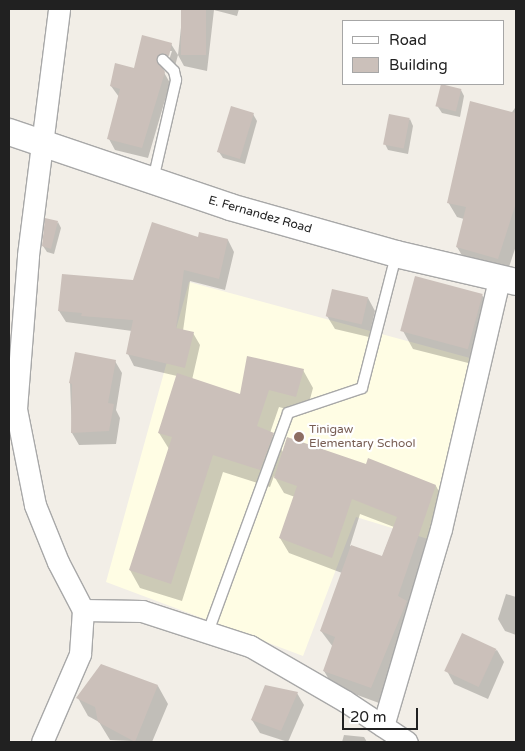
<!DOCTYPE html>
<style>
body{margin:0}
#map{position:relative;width:525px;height:751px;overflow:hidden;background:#f2eee7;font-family:"Varela Round",sans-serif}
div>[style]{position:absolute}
.education>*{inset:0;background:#fffde4}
.shadow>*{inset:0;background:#0003}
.building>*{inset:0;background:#cbc0ba;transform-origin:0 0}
.roads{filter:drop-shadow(1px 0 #a8a8a8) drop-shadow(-1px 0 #a8a8a8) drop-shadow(0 1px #a8a8a8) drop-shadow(0 -1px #a8a8a8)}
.service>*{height:10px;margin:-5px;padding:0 5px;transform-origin:5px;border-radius:5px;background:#fff}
.minor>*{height:21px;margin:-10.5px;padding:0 10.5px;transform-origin:10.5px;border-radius:10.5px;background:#fff}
.tertiary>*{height:26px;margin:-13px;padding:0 13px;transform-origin:13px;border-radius:13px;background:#fff}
.dots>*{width:14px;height:14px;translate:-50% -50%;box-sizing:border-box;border:2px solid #fff;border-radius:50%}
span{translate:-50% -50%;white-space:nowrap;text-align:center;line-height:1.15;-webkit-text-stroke:4.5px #fff;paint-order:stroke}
.street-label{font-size:12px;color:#212121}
.education-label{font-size:12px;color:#785e54}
.left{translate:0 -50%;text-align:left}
.frame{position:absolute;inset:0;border:10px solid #212121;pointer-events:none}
.legend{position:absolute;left:342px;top:20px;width:162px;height:65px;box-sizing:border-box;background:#fff;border:1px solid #a6a6a6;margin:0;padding:6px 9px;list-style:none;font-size:15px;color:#212121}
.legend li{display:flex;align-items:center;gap:10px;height:25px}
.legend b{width:25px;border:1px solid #a6a6a6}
.scale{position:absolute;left:342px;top:708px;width:76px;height:22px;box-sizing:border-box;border:2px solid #212121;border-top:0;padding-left:6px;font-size:15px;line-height:18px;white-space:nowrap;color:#212121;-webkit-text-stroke:4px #fff;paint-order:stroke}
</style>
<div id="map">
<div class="education">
<i style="clip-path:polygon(189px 282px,470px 358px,428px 539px,356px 517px,303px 656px,106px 582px)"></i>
</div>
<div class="shadow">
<i style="clip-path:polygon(evenodd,183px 9px,239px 9px,237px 16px,214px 10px,207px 71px,184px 66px,178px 55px,175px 66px,168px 63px,162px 69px,170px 83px,148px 158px,115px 150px,109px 139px,119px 97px,111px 86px,171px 44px,178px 55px,183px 9px,169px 51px,172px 51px,168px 63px,166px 62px,169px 51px)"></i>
<i style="clip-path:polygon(461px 90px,464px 96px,460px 117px,442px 113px,438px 107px)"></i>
<i style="clip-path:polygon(515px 108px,516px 246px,507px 273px,466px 262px,457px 247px,464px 219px,457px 217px,448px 202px)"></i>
<i style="clip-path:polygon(253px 114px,257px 121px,245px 164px,223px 158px,219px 152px)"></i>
<i style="clip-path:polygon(410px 119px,413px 126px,408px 154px,388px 150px,385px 144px)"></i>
<i style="clip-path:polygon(58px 222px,61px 228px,54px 254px,47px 252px,43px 246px)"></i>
<i style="clip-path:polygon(evenodd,199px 239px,228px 240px,234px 252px,225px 290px,190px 281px,183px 331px,193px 333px,200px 345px,192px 380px,241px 396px,303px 370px,313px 388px,306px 414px,279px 407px,270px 433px,283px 452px,367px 466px,436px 486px,444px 501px,379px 703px,333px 686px,324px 671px,333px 647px,321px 631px,342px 573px,289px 553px,280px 538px,295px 497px,284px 493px,274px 476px,270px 487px,223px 472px,182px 601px,140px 588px,130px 570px,169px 449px,159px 433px,177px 376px,134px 366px,128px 354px,132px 331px,66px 322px,59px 311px,134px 282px,199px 239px,360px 514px,394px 527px,382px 557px,350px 546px,360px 514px)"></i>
<i style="clip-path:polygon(482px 295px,492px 313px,480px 366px,413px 349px,403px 331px)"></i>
<i style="clip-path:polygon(368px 298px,375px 311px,369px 337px,335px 329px,327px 316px)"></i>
<i style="clip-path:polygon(115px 361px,122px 373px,116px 410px,120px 418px,116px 444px,79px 445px,72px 433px,70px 383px)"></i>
<i style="clip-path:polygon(506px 594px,516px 597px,516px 635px,505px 631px,498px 619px)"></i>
<i style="clip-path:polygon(497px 650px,504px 662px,488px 699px,454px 684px,447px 671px)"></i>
<i style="clip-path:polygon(158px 686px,168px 704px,152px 742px,110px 740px,99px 722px,88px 716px,78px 698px)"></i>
<i style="clip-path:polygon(297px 693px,304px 705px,288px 742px,260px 733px,252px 720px)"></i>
<i style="clip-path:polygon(344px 735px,364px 737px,367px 742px,342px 742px)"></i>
</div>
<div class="building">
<i style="left:181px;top:9px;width:25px;height:46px"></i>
<i style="clip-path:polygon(142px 35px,172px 43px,169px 56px,162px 53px,157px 58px,165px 72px,142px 148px,107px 139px,120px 89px,110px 86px,115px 63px,134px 68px)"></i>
<i style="left:441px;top:84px;width:21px;height:23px;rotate:14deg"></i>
<i style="clip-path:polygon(470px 101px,516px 113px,516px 203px,498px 259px,456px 247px,466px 207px,447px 203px)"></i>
<i style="left:231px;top:106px;width:24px;height:48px;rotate:17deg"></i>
<i style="left:389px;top:114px;width:21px;height:31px;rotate:11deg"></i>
<i style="clip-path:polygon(45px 218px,58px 221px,51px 249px,42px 246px)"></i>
<i style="clip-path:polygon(152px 222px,198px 237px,199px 232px,228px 239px,219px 279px,184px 270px,176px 328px,194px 332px,185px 368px,126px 354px,133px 320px,81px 316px,82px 313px,58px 311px,62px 274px,133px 280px)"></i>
<i style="left:415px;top:276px;width:70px;height:57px;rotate:15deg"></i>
<i style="left:332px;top:289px;width:37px;height:28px;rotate:13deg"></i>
<i style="clip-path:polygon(75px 352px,116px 360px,108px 403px,114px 404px,109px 431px,71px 433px,72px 384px,69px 383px)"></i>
<i style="clip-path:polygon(247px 356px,304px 369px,296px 397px,269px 390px,257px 426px,274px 433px,260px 470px,213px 455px,171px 584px,129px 570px,172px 437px,158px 433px,177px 373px,240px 394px)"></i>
<i style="clip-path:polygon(287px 437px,366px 464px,368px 458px,436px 485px,398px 596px,407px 601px,371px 688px,323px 671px,335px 637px,320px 631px,351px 545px,382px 556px,397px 517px,352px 499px,332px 558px,279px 538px,297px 486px,274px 478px)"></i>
<i style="left:462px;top:633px;width:38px;height:42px;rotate:25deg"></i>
<i style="clip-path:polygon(101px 664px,158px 685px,135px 742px,98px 722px,95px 707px,76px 698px)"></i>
<i style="clip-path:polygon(265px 685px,298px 692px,281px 731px,251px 720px)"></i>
</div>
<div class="roads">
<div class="service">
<i style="left:153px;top:180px;width:103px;rotate:-77deg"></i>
<i style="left:176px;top:80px;width:9px;rotate:-103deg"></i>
<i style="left:174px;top:71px;width:16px;rotate:-135deg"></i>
<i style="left:208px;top:632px;width:233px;rotate:-69.9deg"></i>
<i style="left:288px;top:413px;width:78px;rotate:-18.7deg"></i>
<i style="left:362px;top:388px;width:136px;rotate:-75.6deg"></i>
</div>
<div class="minor">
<i style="left:83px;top:610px;width:59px;rotate:1deg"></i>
<i style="left:142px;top:611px;width:114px;rotate:18deg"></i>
<i style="left:250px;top:646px;width:110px;rotate:30.1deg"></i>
<i style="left:345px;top:701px;width:74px;rotate:33.5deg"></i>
<i style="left:383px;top:726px;width:205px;rotate:-73.6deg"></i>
<i style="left:441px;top:529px;width:257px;rotate:-76.9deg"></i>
<i style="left:42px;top:742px;width:96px;rotate:-66.6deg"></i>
<i style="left:80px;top:654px;width:44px;rotate:-86.1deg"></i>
<i style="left:83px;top:610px;width:54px;rotate:-117.5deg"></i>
<i style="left:58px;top:562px;width:61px;rotate:-112deg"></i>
<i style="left:35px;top:505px;width:98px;rotate:-101.2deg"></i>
<i style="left:16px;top:409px;width:154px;rotate:-85.5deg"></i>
<i style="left:28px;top:255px;width:248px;rotate:-82.8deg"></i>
</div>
<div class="tertiary">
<i style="left:9px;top:132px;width:233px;rotate:18.7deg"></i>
<i style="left:230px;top:207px;width:173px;rotate:15.8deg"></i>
<i style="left:396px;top:254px;width:123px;rotate:13.1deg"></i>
</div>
</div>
<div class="dots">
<i style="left:299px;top:437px;background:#8d6e63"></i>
</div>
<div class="street-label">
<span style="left:260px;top:215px;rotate:16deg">E. Fernandez Road</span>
</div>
<div class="education-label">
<span class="left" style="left:309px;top:437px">Tinigaw<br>Elementary School</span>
</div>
<div class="frame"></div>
<ul class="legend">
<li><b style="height:6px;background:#fff"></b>Road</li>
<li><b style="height:14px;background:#cbc0ba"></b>Building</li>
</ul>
<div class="scale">20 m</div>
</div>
